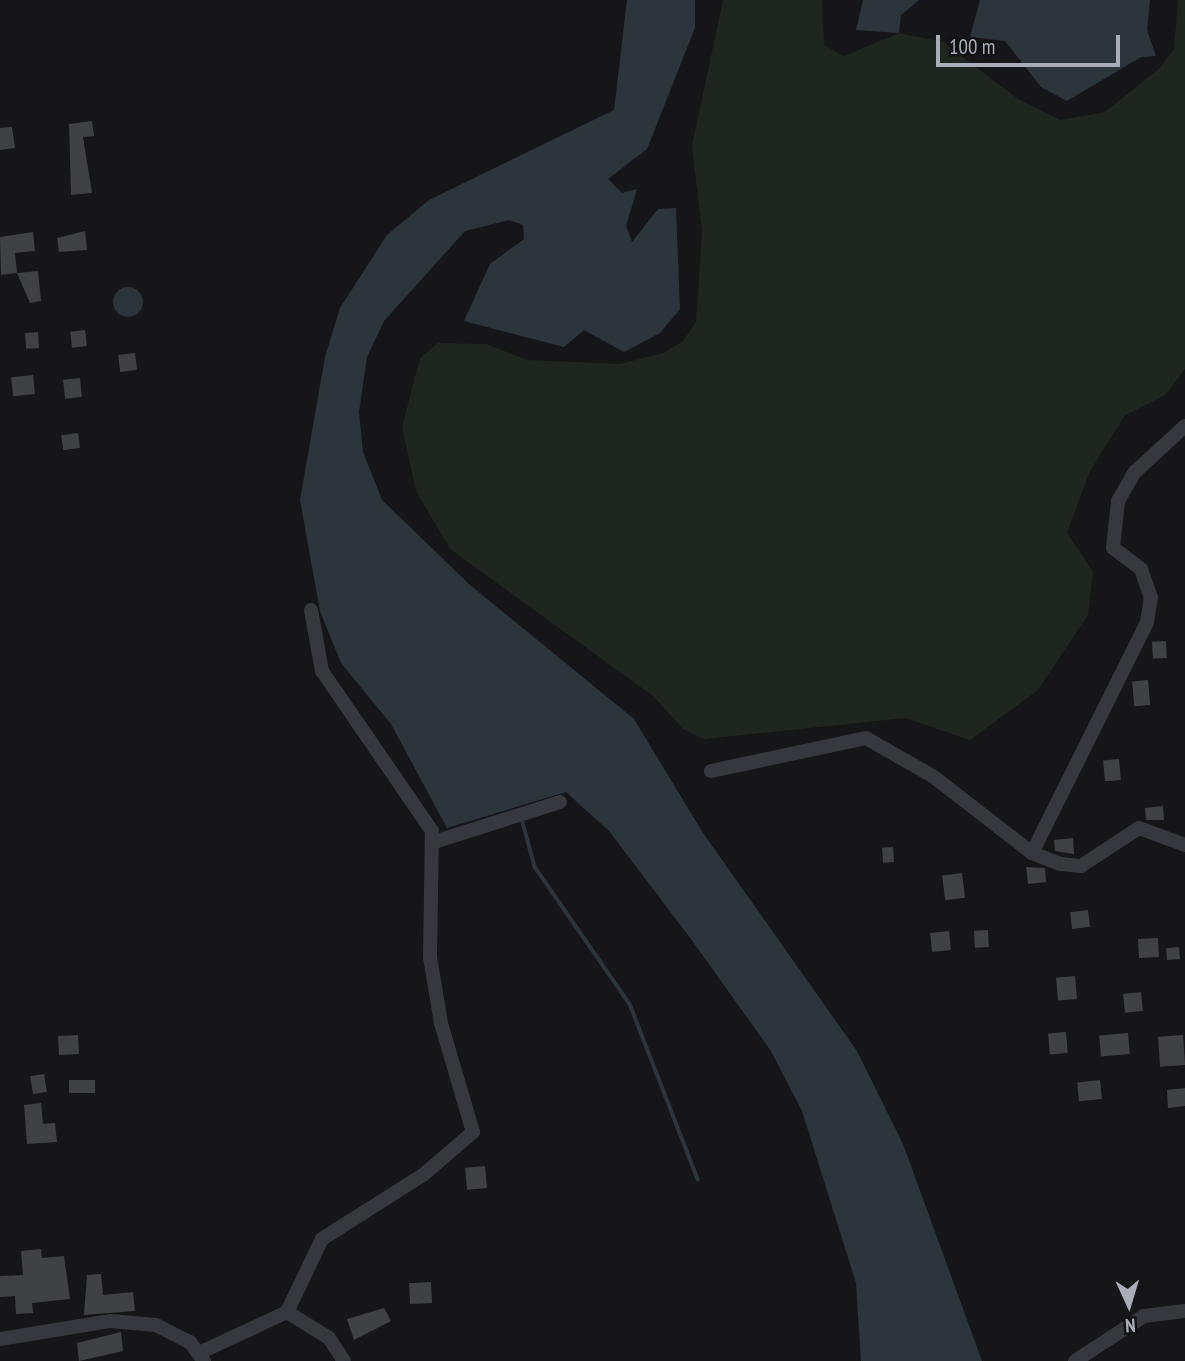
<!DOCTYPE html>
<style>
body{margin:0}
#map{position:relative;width:1185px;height:1361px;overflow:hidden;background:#161618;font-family:"PT Sans Narrow",sans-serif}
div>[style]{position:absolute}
.green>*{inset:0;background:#1e261f}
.water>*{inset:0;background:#2c353c}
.round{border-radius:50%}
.stream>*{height:3.5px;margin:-1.75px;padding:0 1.75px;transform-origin:1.75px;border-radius:1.75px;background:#2c353c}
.building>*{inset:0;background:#404145;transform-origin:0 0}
.minor>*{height:14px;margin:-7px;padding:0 7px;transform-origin:7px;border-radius:7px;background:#37383d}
span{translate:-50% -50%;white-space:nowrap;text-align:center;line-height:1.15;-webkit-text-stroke:5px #111113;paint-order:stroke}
.north{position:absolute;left:1094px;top:1270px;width:70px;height:70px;-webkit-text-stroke:5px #111113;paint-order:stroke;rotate:176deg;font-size:19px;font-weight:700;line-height:28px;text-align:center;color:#a8adb8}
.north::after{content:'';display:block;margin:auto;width:24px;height:32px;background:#a8adb8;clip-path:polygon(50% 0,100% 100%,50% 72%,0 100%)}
.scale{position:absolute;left:936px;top:35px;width:184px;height:32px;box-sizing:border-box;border:4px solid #a8adb8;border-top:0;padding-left:9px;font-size:21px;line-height:24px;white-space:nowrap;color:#a8adb8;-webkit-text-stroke:5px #111113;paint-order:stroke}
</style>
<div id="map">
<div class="green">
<i style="clip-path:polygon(723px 0,822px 0,824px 45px,844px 56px,899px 33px,943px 42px,1018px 99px,1060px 120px,1105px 112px,1160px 68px,1174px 49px,1178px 0,1185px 0,1185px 369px,1165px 395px,1125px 415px,1090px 471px,1067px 533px,1093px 572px,1088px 615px,1038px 690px,970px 740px,905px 718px,704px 739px,683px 729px,653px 696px,450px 549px,416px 491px,402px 427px,420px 358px,438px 343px,486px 344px,528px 360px,620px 364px,663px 353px,683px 341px,696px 322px,702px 232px,692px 146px)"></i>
</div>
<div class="water">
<i style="clip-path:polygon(627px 0,695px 0,695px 28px,647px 149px,608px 179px,622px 193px,637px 189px,626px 226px,632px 242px,658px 209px,676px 208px,680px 309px,660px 333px,624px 352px,584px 330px,564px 347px,464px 321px,490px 264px,524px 239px,523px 225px,509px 220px,465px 231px,384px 321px,367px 357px,359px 412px,363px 452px,382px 500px,470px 585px,634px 719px,703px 833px,857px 1051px,903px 1144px,982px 1361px,861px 1361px,856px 1283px,802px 1111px,771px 1051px,691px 939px,609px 831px,566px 792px,447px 828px,391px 724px,341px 663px,320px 611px,300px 500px,325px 357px,340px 308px,387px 235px,429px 200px,614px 110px)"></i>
<i style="clip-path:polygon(863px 0,919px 0,901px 15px,899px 33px,856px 30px)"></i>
<i style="clip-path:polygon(980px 0,1150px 0,1147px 30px,1156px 56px,1141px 57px,1067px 101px,1041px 87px,1005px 41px,970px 37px)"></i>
<i class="round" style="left:113px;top:287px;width:30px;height:30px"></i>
</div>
<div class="stream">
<i style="left:522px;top:819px;width:50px;rotate:74.8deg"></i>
<i style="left:535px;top:867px;width:167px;rotate:55.3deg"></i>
<i style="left:630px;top:1004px;width:188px;rotate:68.8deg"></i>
</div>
<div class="building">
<i style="clip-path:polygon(92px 121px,94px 136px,83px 137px,92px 193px,71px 195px,69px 124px)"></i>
<i style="clip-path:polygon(12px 127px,15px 148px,0 150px,0 128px)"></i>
<i style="clip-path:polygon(85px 231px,87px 250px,59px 252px,57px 238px)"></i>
<i style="clip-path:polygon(33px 232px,35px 251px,15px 253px,17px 273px,1px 275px,0 237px)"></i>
<i style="clip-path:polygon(38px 271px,41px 301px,30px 303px,17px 273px)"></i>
<i style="left:85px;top:330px;width:16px;height:15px;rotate:83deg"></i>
<i style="left:38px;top:332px;width:16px;height:13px;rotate:86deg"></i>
<i style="left:135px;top:353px;width:17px;height:17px;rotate:83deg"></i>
<i style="left:33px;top:375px;width:19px;height:22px;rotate:84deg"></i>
<i style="left:80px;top:378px;width:19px;height:17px;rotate:84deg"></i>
<i style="left:78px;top:433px;width:15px;height:17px;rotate:82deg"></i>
<i style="left:1166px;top:641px;width:17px;height:14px;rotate:87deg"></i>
<i style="left:1148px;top:680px;width:25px;height:16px;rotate:85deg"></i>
<i style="left:1119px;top:759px;width:21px;height:16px;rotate:85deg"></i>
<i style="clip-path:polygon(1163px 806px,1164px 820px,1146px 820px,1145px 808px)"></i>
<i style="clip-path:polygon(1073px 838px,1074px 854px,1055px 851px,1054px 840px)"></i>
<i style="left:893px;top:847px;width:15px;height:11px;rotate:86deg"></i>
<i style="clip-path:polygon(1026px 867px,1045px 868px,1046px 882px,1028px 884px)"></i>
<i style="left:962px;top:873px;width:25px;height:20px;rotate:83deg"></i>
<i style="left:1088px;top:910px;width:17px;height:18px;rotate:83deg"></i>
<i style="left:988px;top:930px;width:17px;height:14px;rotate:87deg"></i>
<i style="left:949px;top:931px;width:19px;height:19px;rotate:84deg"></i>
<i style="left:1158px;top:938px;width:19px;height:20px;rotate:87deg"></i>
<i style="left:1179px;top:947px;width:12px;height:13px;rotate:85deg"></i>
<i style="left:1075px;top:976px;width:23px;height:19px;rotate:85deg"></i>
<i style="left:1141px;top:992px;width:19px;height:18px;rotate:84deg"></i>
<i style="left:1066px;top:1032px;width:21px;height:18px;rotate:85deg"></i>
<i style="left:1128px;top:1033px;width:21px;height:29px;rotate:85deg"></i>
<i style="left:78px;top:1035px;width:19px;height:20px;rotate:87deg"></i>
<i style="left:1183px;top:1035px;width:30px;height:25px;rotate:86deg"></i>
<i style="left:44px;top:1074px;width:18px;height:14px;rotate:81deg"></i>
<i style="left:69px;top:1080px;width:26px;height:13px"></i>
<i style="left:1100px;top:1080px;width:19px;height:23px;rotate:84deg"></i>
<i style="clip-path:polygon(1185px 1088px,1185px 1106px,1168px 1108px,1167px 1090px)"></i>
<i style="clip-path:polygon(41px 1103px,43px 1124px,55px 1123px,57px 1142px,27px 1144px,24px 1105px)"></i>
<i style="left:485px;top:1166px;width:22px;height:20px;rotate:85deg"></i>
<i style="clip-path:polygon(41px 1249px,42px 1258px,64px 1256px,70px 1299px,32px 1303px,33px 1313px,16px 1314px,15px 1296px,0 1297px,0 1276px,23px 1275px,21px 1251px)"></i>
<i style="clip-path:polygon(101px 1274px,103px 1295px,133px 1292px,135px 1311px,84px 1315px,87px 1275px)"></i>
<i style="left:431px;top:1282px;width:21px;height:22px;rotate:87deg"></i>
<i style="clip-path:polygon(384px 1308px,391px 1321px,354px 1340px,347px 1319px)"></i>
<i style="clip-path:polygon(121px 1332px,123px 1351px,79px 1361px,77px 1343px)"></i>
</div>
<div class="minor">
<i style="left:711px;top:771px;width:158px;rotate:-12deg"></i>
<i style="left:866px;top:738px;width:78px;rotate:29.8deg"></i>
<i style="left:934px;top:777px;width:124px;rotate:37.8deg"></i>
<i style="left:1032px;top:853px;width:31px;rotate:21deg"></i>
<i style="left:1061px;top:864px;width:20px;rotate:6deg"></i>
<i style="left:1081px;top:866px;width:69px;rotate:-33.2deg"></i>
<i style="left:1139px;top:828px;width:49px;rotate:20.3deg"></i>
<i style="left:434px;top:842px;width:132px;rotate:-17.6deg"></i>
<i style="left:1032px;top:853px;width:258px;rotate:-63.5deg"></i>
<i style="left:1147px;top:622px;width:24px;rotate:-81deg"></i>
<i style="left:1151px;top:598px;width:31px;rotate:-109deg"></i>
<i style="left:1141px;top:569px;width:35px;rotate:-143deg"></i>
<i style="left:1113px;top:548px;width:47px;rotate:-83.9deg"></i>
<i style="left:1118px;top:501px;width:34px;rotate:-60deg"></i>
<i style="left:1135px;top:472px;width:68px;rotate:-42.6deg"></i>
<i style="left:287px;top:1312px;width:81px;rotate:-64.4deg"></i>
<i style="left:322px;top:1239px;width:120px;rotate:-32.4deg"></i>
<i style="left:423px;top:1175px;width:66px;rotate:-40.7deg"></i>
<i style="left:473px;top:1132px;width:114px;rotate:-106.4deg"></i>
<i style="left:441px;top:1023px;width:67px;rotate:-99.5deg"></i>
<i style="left:430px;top:957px;width:126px;rotate:-89.1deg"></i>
<i style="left:432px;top:831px;width:194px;rotate:-124.5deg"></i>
<i style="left:322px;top:671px;width:62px;rotate:-100.2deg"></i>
<i style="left:0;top:1339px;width:111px;rotate:-9.3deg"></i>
<i style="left:110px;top:1321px;width:46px;rotate:5deg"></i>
<i style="left:156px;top:1325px;width:38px;rotate:27deg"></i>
<i style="left:190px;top:1342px;width:24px;rotate:54deg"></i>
<i style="left:199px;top:1353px;width:97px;rotate:-25deg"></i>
<i style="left:287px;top:1312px;width:49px;rotate:31.8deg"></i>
<i style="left:329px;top:1338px;width:27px;rotate:57deg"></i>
<i style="left:1075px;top:1361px;width:82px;rotate:-33.1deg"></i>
<i style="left:1144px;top:1316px;width:41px;rotate:-7deg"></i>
</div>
<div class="north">N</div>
<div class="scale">100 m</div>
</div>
